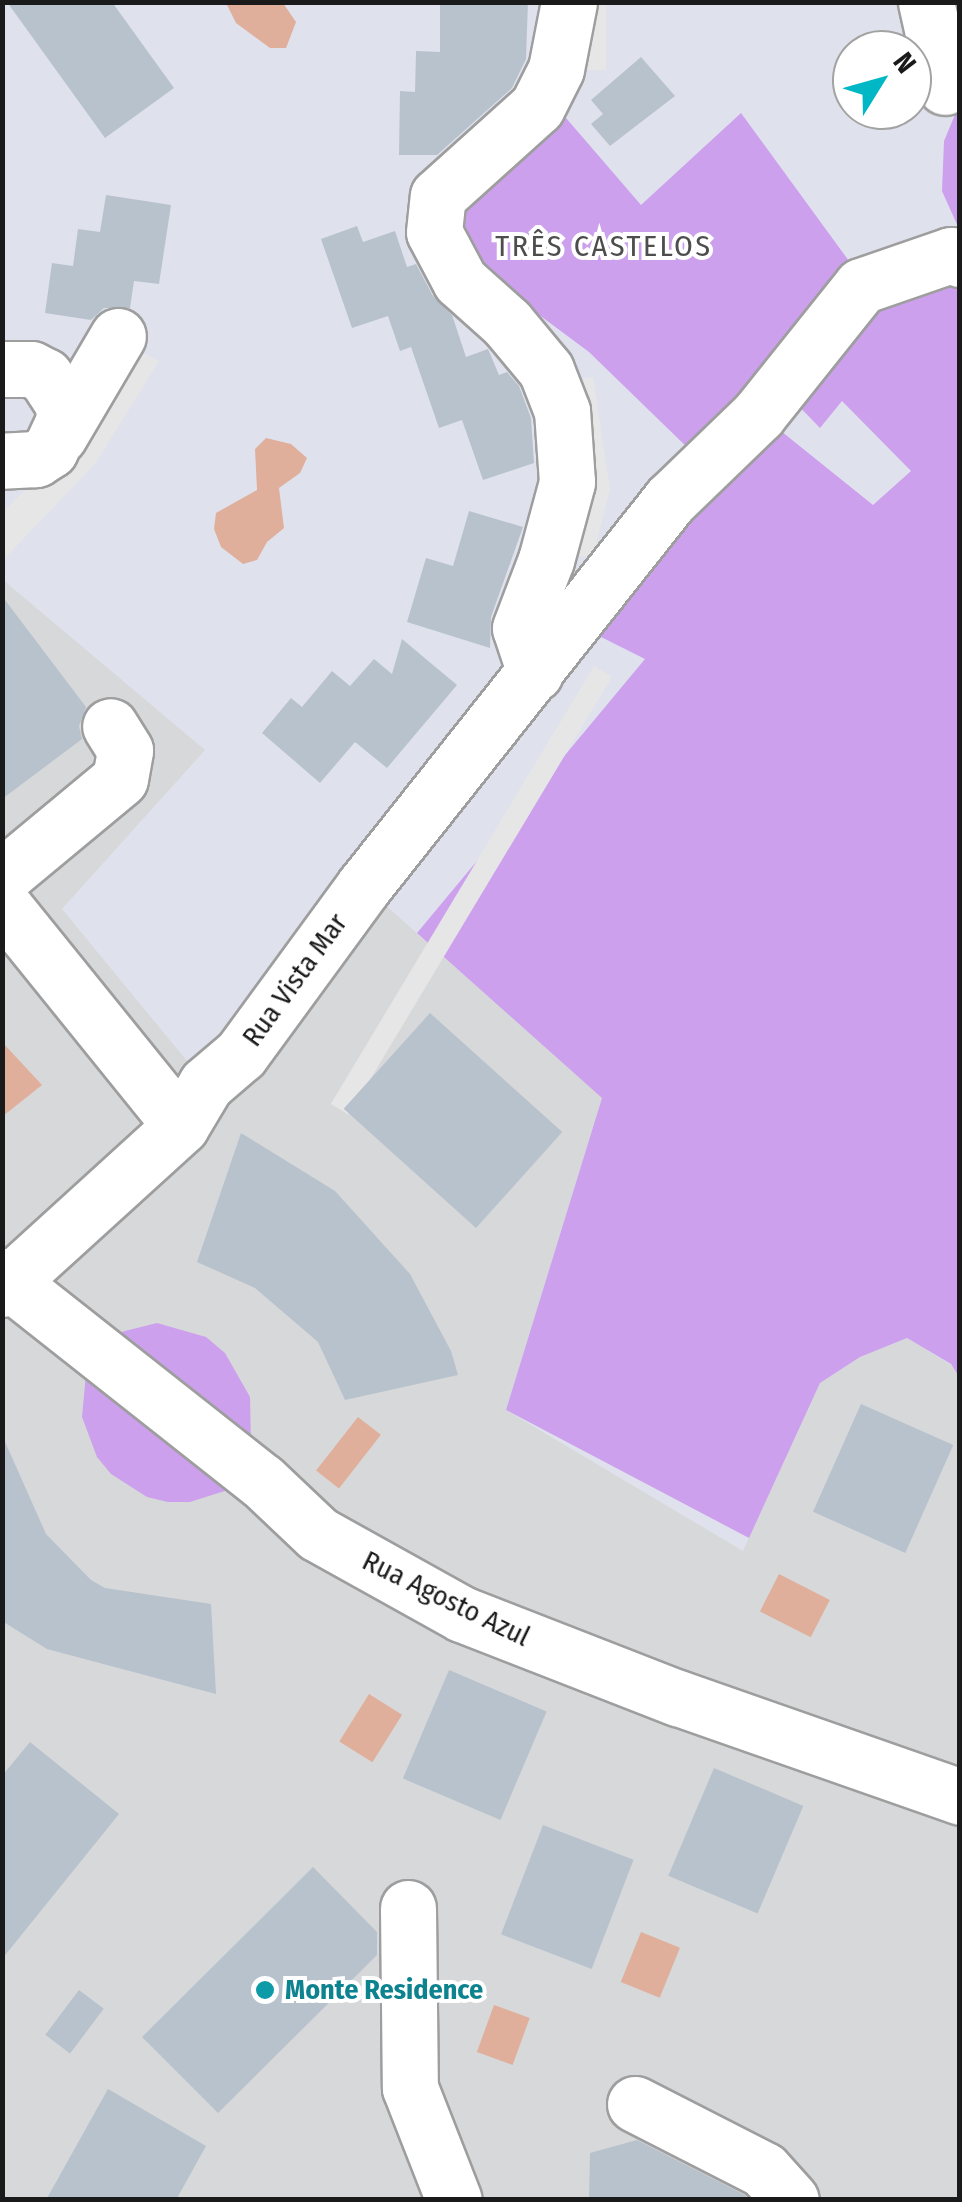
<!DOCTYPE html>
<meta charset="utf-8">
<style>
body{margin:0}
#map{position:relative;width:962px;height:2202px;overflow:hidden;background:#dfe2ed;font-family:"Fira Sans Condensed",sans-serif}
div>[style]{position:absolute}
.residential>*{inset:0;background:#d7d8d9}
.grass>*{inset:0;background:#cca0ec}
.parking>*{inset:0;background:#e6e6e6;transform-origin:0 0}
.water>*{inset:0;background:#dfaf9b;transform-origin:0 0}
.building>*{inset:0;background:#b8c2cd;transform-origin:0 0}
.roads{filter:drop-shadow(2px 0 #9e9e9e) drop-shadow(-2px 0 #9e9e9e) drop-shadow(0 2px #9e9e9e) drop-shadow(0 -2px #9e9e9e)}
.minor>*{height:55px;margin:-27.5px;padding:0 27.5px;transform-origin:27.5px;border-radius:27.5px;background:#fff}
.dots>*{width:28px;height:28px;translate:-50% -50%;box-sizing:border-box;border:5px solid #fff;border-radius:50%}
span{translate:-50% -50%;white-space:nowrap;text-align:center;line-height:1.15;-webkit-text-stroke:8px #fff;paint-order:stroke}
.street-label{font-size:28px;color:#1a1a1a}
.culture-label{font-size:28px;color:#0d838f;font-weight:700}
.left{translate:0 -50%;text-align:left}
.neighbourhood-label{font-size:30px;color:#4d4d4d;letter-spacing:2.5px}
.frame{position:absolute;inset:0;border:5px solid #1a1a1a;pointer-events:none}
.north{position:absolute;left:832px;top:30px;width:100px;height:100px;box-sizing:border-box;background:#fff;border:2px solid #a3a3a3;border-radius:50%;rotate:53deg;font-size:28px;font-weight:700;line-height:40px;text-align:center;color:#1a1a1a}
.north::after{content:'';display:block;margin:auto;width:35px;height:45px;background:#00b7c5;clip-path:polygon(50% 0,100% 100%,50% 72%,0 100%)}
</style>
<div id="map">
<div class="residential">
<i style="clip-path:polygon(2px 579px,205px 750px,62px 909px,206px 1084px,364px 886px,602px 1098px,506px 1410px,743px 1551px,820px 1383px,860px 1357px,907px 1338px,951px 1365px,959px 1377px,959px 2199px,3px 2199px)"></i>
</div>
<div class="grass">
<i style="clip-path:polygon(959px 105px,959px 229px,942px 191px,944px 141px)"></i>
<i style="clip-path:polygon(560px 111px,641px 205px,741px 113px,857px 272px,694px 454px,589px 352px,476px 268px,455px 217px)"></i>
<i style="clip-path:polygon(942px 277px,959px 287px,959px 1377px,951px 1364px,907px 1338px,860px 1357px,820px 1383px,749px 1538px,506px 1410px,602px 1098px,417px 933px,645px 659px,583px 628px,766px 419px,873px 505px,911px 471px,842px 401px,820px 428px,788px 395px,902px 282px)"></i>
<i style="clip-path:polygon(157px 1323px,206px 1337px,225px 1353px,250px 1397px,251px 1447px,109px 1335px)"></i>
<i style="clip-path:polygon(86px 1374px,231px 1489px,190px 1502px,168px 1502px,147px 1497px,111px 1474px,97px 1457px,82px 1417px)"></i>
</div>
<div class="parking">
<i style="left:576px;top:3px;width:30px;height:67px"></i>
<i style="clip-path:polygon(129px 346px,159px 361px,95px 464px,3px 560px,3px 512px,70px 445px)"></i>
<i style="clip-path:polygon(593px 377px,610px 489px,592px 559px,566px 551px,559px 383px)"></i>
<i style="left:594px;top:666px;width:21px;height:511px;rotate:31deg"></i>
</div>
<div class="water">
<i style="clip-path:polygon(283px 3px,296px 22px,286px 48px,270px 48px,236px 23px,226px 3px)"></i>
<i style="clip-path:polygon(266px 438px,291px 444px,307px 458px,300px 473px,279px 488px,284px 528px,267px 542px,257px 560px,243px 564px,221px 547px,214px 529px,216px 513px,257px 490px,255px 449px)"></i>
<i style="clip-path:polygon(3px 1043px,42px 1085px,3px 1116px)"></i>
<i style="left:358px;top:1417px;width:29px;height:68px;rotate:38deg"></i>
<i style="left:779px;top:1574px;width:57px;height:42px;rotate:27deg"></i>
<i style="left:369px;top:1694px;width:39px;height:56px;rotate:32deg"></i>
<i style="left:641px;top:1932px;width:42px;height:54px;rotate:22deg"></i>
<i style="left:494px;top:2005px;width:38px;height:50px;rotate:20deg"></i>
</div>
<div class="building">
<i style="clip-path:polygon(7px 2px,112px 2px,174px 88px,105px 138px)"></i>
<i style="clip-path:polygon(440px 2px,528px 2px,526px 59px,512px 88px,437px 155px,399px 155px,400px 91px,415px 92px,416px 51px,440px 52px)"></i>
<i style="clip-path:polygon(641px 57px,675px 96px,610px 146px,591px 124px,603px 114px,591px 100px)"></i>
<i style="clip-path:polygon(106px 195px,171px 205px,159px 284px,134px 281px,130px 308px,104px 308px,91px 320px,45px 313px,52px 263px,73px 266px,78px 229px,100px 232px)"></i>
<i style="clip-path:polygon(357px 226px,363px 242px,395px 231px,407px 267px,416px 264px,433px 296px,452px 315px,466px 357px,488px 349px,499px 375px,507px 372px,519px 386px,531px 418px,534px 463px,483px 480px,462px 420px,439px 428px,411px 347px,400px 351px,388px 316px,352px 328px,321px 239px)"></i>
<i style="clip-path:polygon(469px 511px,523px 527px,491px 617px,490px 648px,407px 622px,426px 558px,453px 566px)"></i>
<i style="clip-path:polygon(2px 596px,86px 707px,79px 726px,82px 739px,2px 799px)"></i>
<i style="clip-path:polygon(402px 639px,457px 685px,387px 768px,355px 742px,320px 783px,262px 733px,291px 698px,302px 707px,332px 671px,350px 686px,374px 659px,392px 674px)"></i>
<i style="left:430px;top:1013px;width:178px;height:129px;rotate:42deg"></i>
<i style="clip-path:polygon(241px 1133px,335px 1191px,410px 1274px,451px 1351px,458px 1375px,345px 1400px,318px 1342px,255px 1288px,197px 1262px)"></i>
<i style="left:861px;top:1404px;width:101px;height:118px;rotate:24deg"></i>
<i style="clip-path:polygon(2px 1435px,46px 1534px,91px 1580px,105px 1588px,211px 1604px,216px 1694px,47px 1649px,2px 1621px)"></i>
<i style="left:449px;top:1670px;width:106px;height:118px;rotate:23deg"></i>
<i style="clip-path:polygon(30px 1742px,119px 1814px,2px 1959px,2px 1776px)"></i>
<i style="left:714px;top:1768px;width:97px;height:117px;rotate:23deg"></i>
<i style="left:543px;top:1825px;width:97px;height:117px;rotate:21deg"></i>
<i style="clip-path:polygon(313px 1867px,377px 1932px,377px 1955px,218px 2113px,142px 2037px)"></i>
<i style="left:79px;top:1990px;width:31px;height:56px;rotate:37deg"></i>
<i style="clip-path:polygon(108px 2089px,206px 2146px,176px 2200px,46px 2200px)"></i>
<i style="clip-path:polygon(637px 2140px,745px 2195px,748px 2200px,589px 2200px,590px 2153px)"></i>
</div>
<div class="roads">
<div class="minor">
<i style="left:926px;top:2px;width:87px;rotate:77.4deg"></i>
<i style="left:2px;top:369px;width:29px"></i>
<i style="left:31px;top:369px;width:16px;rotate:27deg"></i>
<i style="left:45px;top:376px;width:33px;rotate:57deg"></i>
<i style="left:63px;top:404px;width:16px;rotate:86deg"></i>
<i style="left:64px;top:420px;width:33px;rotate:115deg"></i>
<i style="left:50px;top:450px;width:17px;rotate:147deg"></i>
<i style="left:36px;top:459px;width:34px;rotate:177deg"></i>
<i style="left:59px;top:436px;width:116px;rotate:-59.5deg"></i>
<i style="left:535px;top:673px;width:47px;rotate:-108.4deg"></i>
<i style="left:520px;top:628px;width:73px;rotate:-69.1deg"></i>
<i style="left:546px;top:560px;width:81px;rotate:-74.9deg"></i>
<i style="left:567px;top:482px;width:71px;rotate:-94deg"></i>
<i style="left:562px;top:411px;width:44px;rotate:-111.3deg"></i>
<i style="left:546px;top:370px;width:61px;rotate:-129.7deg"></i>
<i style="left:507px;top:323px;width:63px;rotate:-138.2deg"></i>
<i style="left:460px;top:281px;width:55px;rotate:-118deg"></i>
<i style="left:434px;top:232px;width:36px;rotate:-84deg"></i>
<i style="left:438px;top:196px;width:133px;rotate:-42deg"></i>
<i style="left:537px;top:107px;width:42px;rotate:-63.4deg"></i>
<i style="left:556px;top:69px;width:68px;rotate:-79deg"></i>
<i style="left:2px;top:877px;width:153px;rotate:-39.7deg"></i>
<i style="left:120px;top:779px;width:29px;rotate:-80deg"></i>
<i style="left:125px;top:750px;width:28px;rotate:-122deg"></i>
<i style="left:2px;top:904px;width:285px;rotate:51.1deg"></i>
<i style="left:2px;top:1276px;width:331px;rotate:38.3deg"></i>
<i style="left:262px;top:1481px;width:77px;rotate:43.4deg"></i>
<i style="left:318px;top:1534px;width:165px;rotate:29.1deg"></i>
<i style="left:462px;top:1614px;width:232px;rotate:21.3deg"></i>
<i style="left:678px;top:1698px;width:299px;rotate:19.3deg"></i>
<i style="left:2px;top:1289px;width:242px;rotate:-42.3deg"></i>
<i style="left:181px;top:1126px;width:49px;rotate:-59.2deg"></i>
<i style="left:206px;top:1084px;width:46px;rotate:-40.6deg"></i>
<i style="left:241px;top:1054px;width:208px;rotate:-53.8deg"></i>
<i style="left:364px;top:886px;width:494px;rotate:-51.6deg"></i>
<i style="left:671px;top:499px;width:121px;rotate:-44deg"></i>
<i style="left:758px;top:415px;width:165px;rotate:-51.4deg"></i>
<i style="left:861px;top:286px;width:95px;rotate:-19deg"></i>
<i style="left:951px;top:255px;width:10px;rotate:24deg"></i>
<i style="left:408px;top:1908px;width:180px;rotate:89.4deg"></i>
<i style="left:410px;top:2088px;width:120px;rotate:68.6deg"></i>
<i style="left:635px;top:2104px;width:145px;rotate:27.1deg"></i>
<i style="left:764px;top:2170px;width:40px;rotate:48deg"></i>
</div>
</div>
<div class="dots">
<i style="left:265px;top:1990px;background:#0f9aa8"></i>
</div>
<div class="street-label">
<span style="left:295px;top:980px;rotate:-54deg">Rua Vista Mar</span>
<span style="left:446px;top:1599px;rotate:26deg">Rua Agosto Azul</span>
</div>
<div class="culture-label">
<span class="left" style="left:285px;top:1990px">Monte Residence</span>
</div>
<div class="neighbourhood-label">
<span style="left:604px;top:246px">TRÊS CASTELOS</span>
</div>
<div class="frame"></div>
<div class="north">N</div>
</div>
